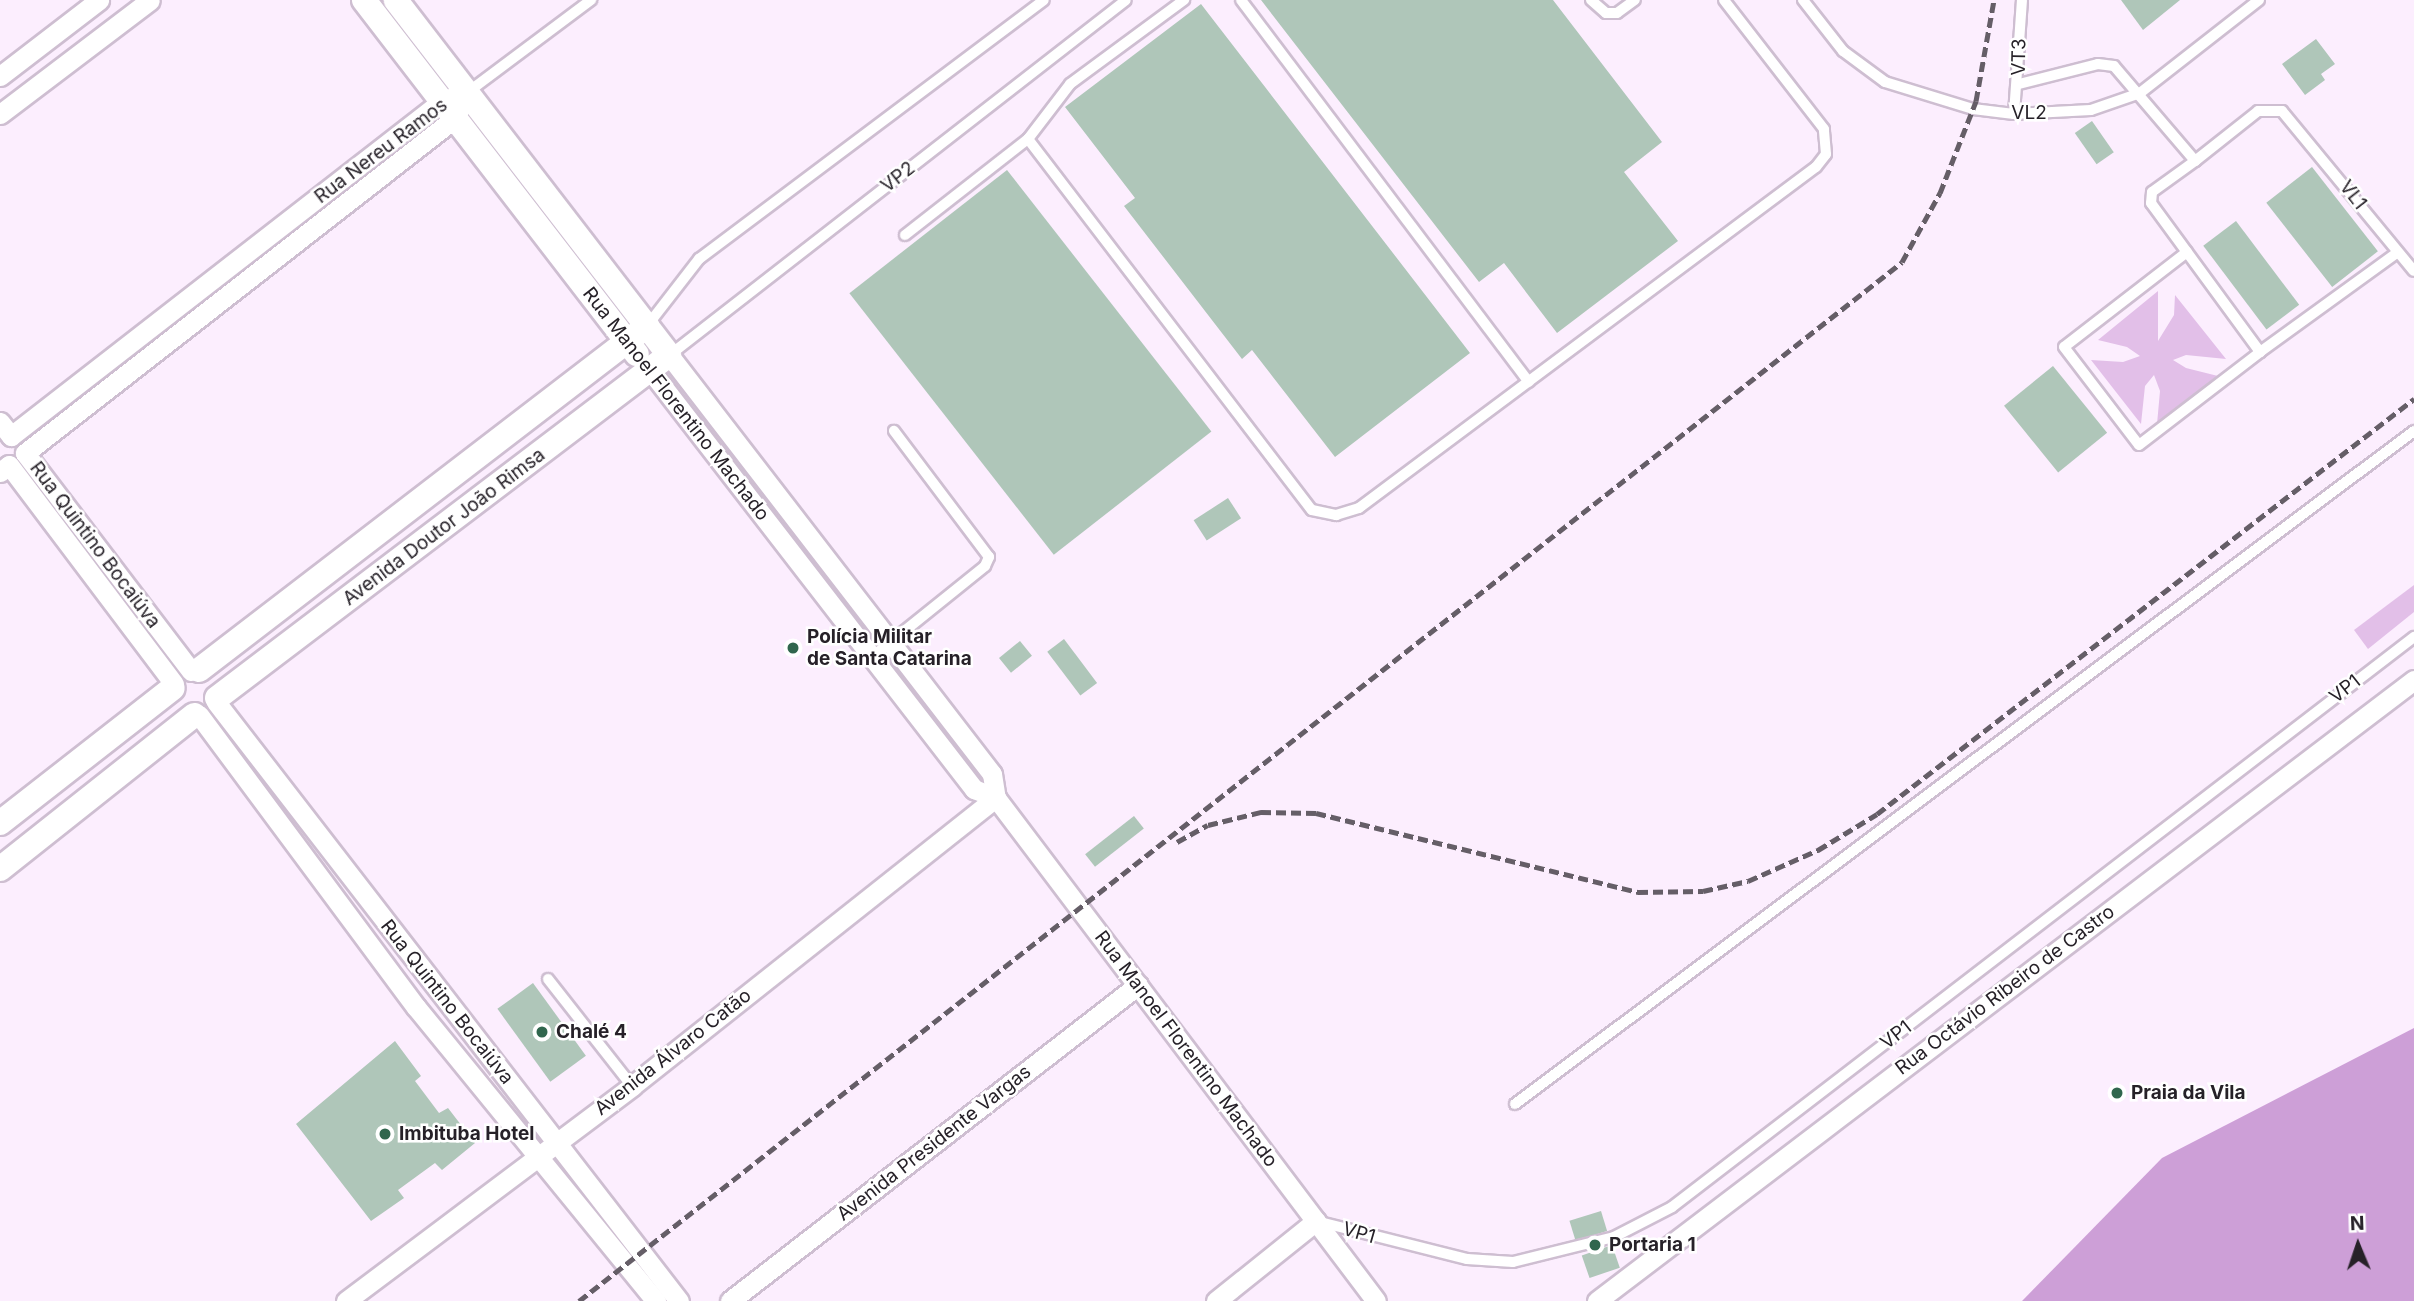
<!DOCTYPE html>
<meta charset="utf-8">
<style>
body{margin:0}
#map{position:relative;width:2414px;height:1301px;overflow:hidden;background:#fceefe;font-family:Inter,sans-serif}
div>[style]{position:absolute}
.green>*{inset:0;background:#e2bfe8}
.water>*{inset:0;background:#cd9fd7}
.building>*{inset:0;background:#afc6b9;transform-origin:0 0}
.roads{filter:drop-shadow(2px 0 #cebed1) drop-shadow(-2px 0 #cebed1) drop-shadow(0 2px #cebed1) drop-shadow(0 -2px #cebed1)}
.service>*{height:10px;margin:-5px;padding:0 5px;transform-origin:5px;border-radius:5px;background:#fff}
.minor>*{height:19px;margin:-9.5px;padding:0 9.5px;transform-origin:9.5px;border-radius:9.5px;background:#fff}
.tertiary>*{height:24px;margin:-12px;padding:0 12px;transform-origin:12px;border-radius:12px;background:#fff}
.rail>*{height:5px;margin-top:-2.5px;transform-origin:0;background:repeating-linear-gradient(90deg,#655e67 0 10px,transparent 0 15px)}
.dots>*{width:19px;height:19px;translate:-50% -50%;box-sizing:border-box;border:4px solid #fff;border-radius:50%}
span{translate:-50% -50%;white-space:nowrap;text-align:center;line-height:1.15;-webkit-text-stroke:5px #fff;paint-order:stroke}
.street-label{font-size:19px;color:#262128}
.poi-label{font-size:19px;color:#262128;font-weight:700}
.left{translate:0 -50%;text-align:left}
.north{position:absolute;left:2323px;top:1210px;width:70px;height:70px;-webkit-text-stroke:5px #fff;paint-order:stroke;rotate:358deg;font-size:19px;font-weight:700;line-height:28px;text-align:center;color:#262128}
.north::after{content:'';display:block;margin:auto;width:24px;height:32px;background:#262128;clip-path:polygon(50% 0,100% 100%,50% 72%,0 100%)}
</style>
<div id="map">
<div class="green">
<i style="clip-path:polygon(2158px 291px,2158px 341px,2174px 315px,2175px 295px,2226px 359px,2186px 355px,2173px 360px,2186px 368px,2222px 377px,2157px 424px,2160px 391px,2154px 375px,2145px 386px,2141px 424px,2091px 360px,2123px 362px,2140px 356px,2127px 347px,2098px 340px)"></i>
<i style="clip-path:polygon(2414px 585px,2414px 612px,2368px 649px,2354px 630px)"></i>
</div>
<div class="water">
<i style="clip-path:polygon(2414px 1028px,2414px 1301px,2022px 1301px,2162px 1158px)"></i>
</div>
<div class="building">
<i style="clip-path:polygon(1261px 0,1553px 0,1662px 142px,1624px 172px,1678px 241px,1557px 333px,1504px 263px,1479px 282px)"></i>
<i style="clip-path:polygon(2121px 0,2180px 0,2143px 30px)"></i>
<i style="clip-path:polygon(1201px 4px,1470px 353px,1335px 457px,1252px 350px,1242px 359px,1124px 206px,1135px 198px,1065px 107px)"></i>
<i style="clip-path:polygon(2316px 39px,2335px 64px,2321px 74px,2325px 80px,2305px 95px,2282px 64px)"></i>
<i style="left:2092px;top:121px;width:38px;height:21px;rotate:55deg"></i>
<i style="left:2312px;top:167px;width:107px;height:58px;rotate:52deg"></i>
<i style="left:1007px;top:170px;width:332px;height:200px;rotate:52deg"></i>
<i style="left:2236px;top:221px;width:105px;height:41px;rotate:53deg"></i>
<i style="left:2053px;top:366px;width:86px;height:63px;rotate:51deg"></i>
<i style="left:1228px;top:498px;width:24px;height:41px;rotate:57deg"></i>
<i style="left:1064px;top:639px;width:55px;height:21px;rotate:53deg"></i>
<i style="left:1020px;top:641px;width:19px;height:27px;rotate:51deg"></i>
<i style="left:1134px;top:816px;width:16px;height:62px;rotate:52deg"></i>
<i style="left:533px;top:983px;width:90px;height:44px;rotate:54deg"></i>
<i style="clip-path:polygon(395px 1041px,421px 1076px,415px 1081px,439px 1113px,448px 1108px,475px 1143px,442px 1170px,435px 1163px,398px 1190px,404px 1198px,371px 1221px,296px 1124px)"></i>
<i style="left:1601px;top:1211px;width:21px;height:33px;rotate:73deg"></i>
<i style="left:1612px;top:1245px;width:24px;height:32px;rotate:71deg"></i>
</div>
<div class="roads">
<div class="service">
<i style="left:1241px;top:0;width:478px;rotate:53deg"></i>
<i style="left:1591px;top:0;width:20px;rotate:41deg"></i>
<i style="left:1606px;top:13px;width:11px"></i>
<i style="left:1617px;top:13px;width:22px;rotate:-36deg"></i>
<i style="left:1803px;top:0;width:65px;rotate:51.9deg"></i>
<i style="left:1843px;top:51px;width:52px;rotate:36.4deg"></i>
<i style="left:1885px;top:82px;width:92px;rotate:17.1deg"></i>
<i style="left:1973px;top:109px;width:41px;rotate:7deg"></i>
<i style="left:2014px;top:114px;width:77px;rotate:-3deg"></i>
<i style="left:2091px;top:110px;width:52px;rotate:-19.1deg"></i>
<i style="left:2140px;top:93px;width:151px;rotate:-38deg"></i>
<i style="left:2019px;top:84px;width:81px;rotate:-14.2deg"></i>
<i style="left:2098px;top:64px;width:16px;rotate:7deg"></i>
<i style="left:2114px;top:66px;width:125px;rotate:49.5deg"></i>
<i style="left:2195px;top:161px;width:80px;rotate:-38.4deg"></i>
<i style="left:2258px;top:111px;width:24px"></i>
<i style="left:2282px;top:111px;width:207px;rotate:50.5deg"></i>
<i style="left:468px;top:92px;width:154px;rotate:-36.8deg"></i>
<i style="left:2014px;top:114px;width:114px;rotate:-86deg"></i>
<i style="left:1028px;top:139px;width:69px;rotate:-52.6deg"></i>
<i style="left:1070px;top:84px;width:142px;rotate:-36.4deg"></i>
<i style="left:2195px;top:161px;width:53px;rotate:144.2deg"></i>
<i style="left:2152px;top:192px;width:11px;rotate:95deg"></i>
<i style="left:2151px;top:203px;width:185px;rotate:53.8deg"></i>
<i style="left:2260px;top:352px;width:170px;rotate:-35.9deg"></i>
<i style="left:905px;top:235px;width:156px;rotate:-38deg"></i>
<i style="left:1028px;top:139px;width:467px;rotate:52.6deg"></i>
<i style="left:1312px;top:510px;width:25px;rotate:12deg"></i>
<i style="left:1336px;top:515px;width:24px;rotate:-17deg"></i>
<i style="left:1359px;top:508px;width:570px;rotate:-36.73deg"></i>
<i style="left:1816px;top:167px;width:16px;rotate:-52deg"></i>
<i style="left:1826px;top:154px;width:25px;rotate:-95deg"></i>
<i style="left:1824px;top:129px;width:163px;rotate:-127.8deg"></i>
<i style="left:2187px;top:252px;width:155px;rotate:142.3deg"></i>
<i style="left:2064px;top:347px;width:123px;rotate:52.6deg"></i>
<i style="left:2139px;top:445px;width:153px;rotate:-37.5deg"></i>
<i style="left:647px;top:326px;width:85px;rotate:-52.2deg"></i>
<i style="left:699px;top:259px;width:431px;rotate:-36.9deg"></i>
<i style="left:671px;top:354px;width:576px;rotate:-37.88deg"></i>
<i style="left:872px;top:657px;width:145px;rotate:-38.8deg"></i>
<i style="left:985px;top:566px;width:10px;rotate:-66deg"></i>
<i style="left:989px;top:557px;width:158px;rotate:-127deg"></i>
<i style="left:548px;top:979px;width:136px;rotate:51.9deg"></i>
<i style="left:1515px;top:1104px;width:1123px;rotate:-36.82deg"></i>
<i style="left:1320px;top:1222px;width:152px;rotate:14.1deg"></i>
<i style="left:1467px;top:1259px;width:46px;rotate:3.7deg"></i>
<i style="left:1513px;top:1262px;width:104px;rotate:-13.9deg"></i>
<i style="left:1614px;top:1237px;width:65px;rotate:-27.3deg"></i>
<i style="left:1672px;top:1207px;width:936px;rotate:-37.53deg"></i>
</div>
<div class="minor">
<i style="left:0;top:76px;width:125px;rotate:-37.5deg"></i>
<i style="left:0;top:114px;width:188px;rotate:-37.2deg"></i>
<i style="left:669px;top:355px;width:529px;rotate:52.37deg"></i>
<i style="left:992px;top:774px;width:24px;rotate:81deg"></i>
<i style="left:650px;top:370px;width:530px;rotate:52.29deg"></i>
<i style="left:974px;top:789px;width:24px;rotate:22deg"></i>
<i style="left:996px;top:798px;width:630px;rotate:52.93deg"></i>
<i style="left:0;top:422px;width:18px;rotate:52deg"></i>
<i style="left:11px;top:436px;width:546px;rotate:-37.86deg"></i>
<i style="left:442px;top:101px;width:12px;rotate:-20deg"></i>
<i style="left:0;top:472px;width:11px;rotate:-38deg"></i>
<i style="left:9px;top:465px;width:274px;rotate:53deg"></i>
<i style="left:191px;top:671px;width:274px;rotate:-127.3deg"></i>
<i style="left:25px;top:453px;width:545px;rotate:-37.92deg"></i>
<i style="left:455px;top:118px;width:28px;rotate:-64deg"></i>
<i style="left:216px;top:702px;width:757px;rotate:52.3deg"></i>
<i style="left:199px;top:715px;width:364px;rotate:53.4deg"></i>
<i style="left:416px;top:1007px;width:380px;rotate:50.8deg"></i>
<i style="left:346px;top:1301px;width:358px;rotate:-36.9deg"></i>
<i style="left:632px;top:1086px;width:464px;rotate:-38.4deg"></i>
<i style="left:730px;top:1301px;width:516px;rotate:-37.76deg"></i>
<i style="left:1216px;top:1301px;width:128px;rotate:-38.7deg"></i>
<i style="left:1597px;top:1301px;width:1026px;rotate:-37.24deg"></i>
</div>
<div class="tertiary">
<i style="left:364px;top:0;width:447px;rotate:52.4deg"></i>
<i style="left:199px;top:670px;width:565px;rotate:-37.52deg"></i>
<i style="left:217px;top:698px;width:567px;rotate:-37.19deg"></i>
<i style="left:669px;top:355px;width:448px;rotate:-127.6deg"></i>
<i style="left:0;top:823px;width:219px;rotate:-38deg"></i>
<i style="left:0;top:869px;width:248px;rotate:-38.4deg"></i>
</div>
</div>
<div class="rail">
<i style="left:1177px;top:842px;width:35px;rotate:-29deg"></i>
<i style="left:1208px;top:825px;width:55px;rotate:-13.8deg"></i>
<i style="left:1261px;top:812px;width:55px;rotate:1deg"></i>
<i style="left:1316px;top:813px;width:332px;rotate:13.8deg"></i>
<i style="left:1638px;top:892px;width:65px;rotate:-0.9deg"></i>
<i style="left:1703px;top:891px;width:46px;rotate:-12.5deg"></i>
<i style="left:1748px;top:881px;width:77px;rotate:-23.9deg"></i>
<i style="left:1818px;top:850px;width:69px;rotate:-31.4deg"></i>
<i style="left:1877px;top:814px;width:679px;rotate:-37.7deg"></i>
<i style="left:579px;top:1301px;width:1682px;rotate:-38.14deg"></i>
<i style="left:1902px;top:262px;width:79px;rotate:-61.2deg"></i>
<i style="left:1940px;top:193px;width:99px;rotate:-68.6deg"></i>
<i style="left:1976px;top:101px;width:103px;rotate:-79.9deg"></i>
</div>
<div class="dots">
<i style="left:793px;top:648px;background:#30664d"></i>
<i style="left:542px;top:1032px;background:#30664d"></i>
<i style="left:2117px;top:1093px;background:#30664d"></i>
<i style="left:385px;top:1134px;background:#30664d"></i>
<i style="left:1595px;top:1245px;background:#30664d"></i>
</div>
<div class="street-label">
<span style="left:2019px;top:57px;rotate:-89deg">VT3</span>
<span style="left:2029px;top:113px">VL2</span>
<span style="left:381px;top:151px;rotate:-37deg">Rua Nereu Ramos</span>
<span style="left:898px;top:177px;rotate:-38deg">VP2</span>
<span style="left:2353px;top:195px;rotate:52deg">VL1</span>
<span style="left:676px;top:404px;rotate:52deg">Rua Manoel Florentino Machado</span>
<span style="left:444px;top:527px;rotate:-37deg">Avenida Doutor João Rimsa</span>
<span style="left:95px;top:545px;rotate:53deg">Rua Quintino Bocaiúva</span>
<span style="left:2345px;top:689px;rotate:-38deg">VP1</span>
<span style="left:2005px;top:990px;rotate:-37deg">Rua Octávio Ribeiro de Castro</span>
<span style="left:447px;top:1002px;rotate:52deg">Rua Quintino Bocaiúva</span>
<span style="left:1896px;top:1035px;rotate:-38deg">VP1</span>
<span style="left:1186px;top:1049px;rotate:53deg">Rua Manoel Florentino Machado</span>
<span style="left:673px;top:1052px;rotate:-38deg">Avenida Álvaro Catão</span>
<span style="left:934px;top:1143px;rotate:-38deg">Avenida Presidente Vargas</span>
<span style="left:1359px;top:1233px;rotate:16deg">VP1</span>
</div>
<div class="poi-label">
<span class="left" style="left:807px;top:648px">Polícia Militar<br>de Santa Catarina</span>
<span class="left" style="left:556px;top:1032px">Chalé 4</span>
<span class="left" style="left:2131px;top:1093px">Praia da Vila</span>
<span class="left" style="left:399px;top:1134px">Imbituba Hotel</span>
<span class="left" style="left:1609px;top:1245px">Portaria 1</span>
</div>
<div class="north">N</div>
</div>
